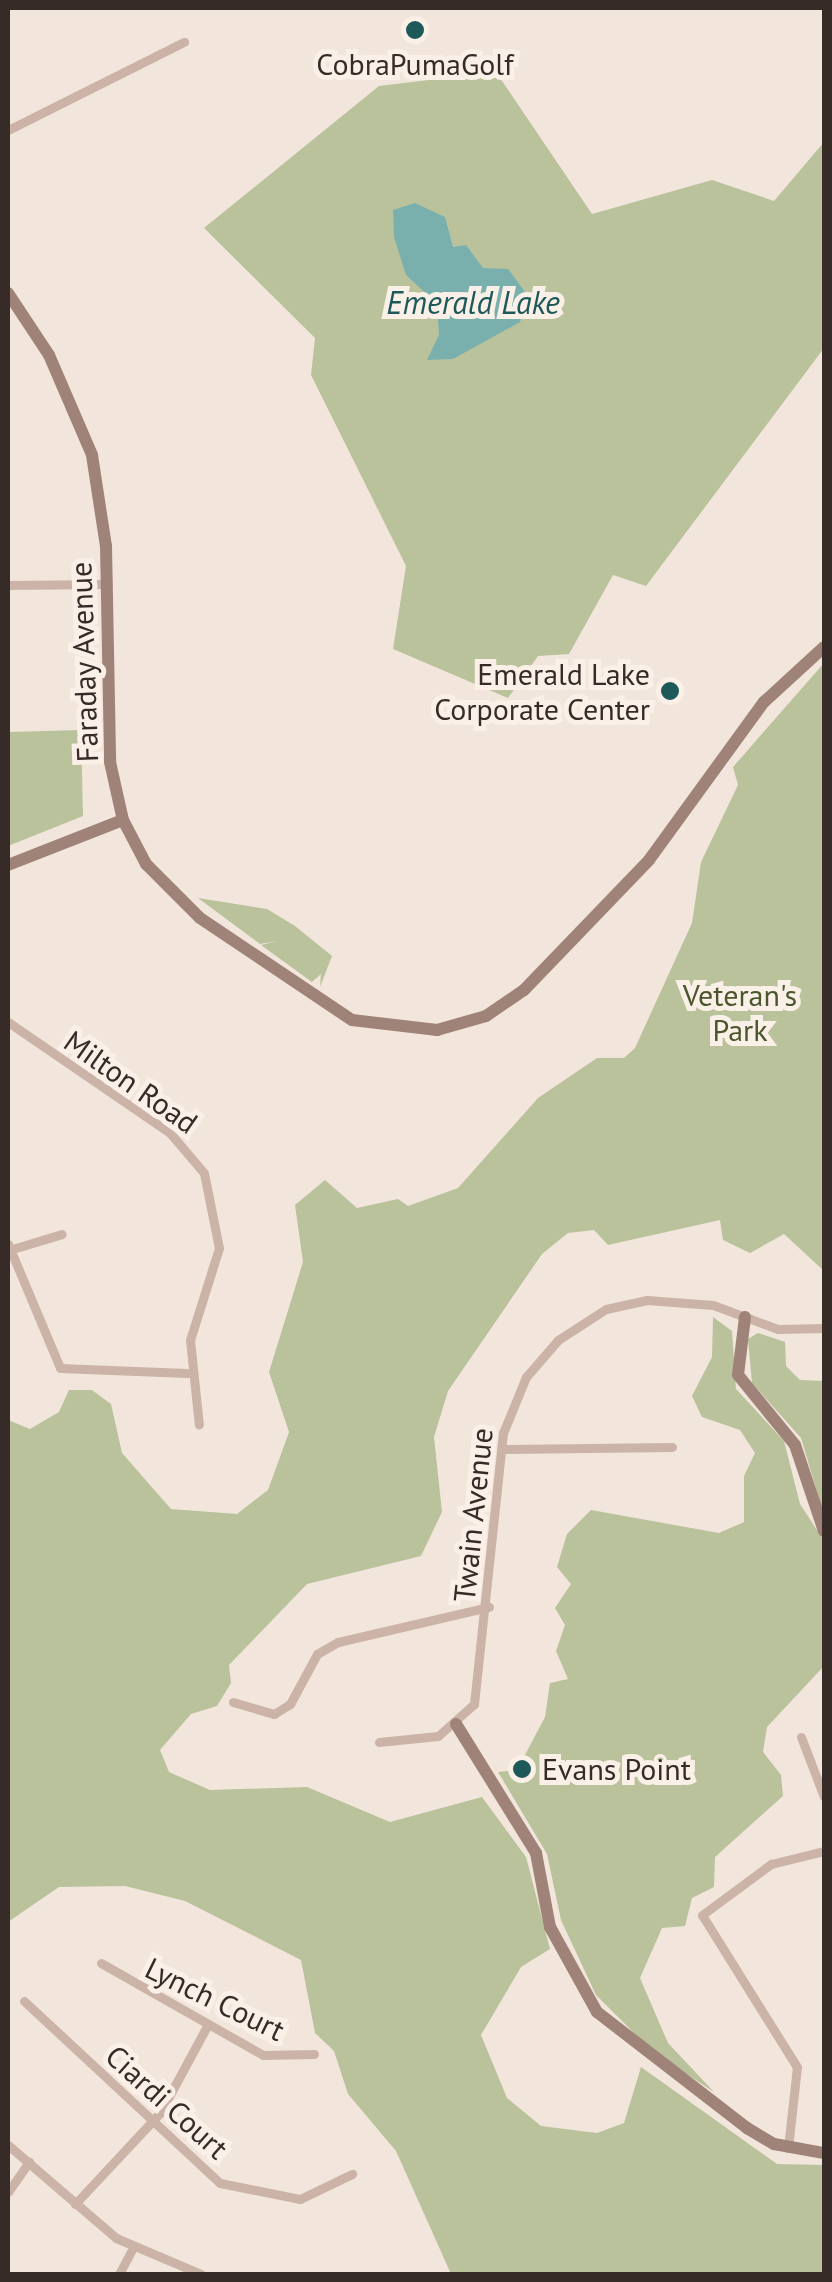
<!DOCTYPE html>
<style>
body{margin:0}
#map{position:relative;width:832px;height:2282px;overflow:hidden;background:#f2e5db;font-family:"PT Sans",sans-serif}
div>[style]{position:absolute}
.green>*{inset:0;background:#b9c29b}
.water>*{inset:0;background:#79b0ad}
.street>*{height:9px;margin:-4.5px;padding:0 4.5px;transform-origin:4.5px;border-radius:4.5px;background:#cbb4a7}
.secondary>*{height:12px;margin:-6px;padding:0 6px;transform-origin:6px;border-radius:6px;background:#9f8278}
.dots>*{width:28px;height:28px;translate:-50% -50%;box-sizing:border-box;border:5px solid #faf0e8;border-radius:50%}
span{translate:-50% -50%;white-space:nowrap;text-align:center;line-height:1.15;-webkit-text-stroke:10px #faf0e8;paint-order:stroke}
.poi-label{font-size:30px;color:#372b28}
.right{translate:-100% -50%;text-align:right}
.left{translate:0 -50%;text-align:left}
.street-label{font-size:30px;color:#372b28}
.park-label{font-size:30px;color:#4a562b}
.water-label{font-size:32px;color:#1c5958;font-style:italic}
.frame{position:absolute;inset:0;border:10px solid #372b28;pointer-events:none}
</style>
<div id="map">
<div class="green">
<i style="clip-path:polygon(496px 72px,592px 214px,712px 180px,774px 201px,824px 142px,824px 348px,646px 586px,613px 575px,569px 654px,538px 656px,508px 698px,393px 649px,406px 566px,311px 375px,315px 338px,204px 228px,379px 86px)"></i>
<i style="clip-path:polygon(824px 663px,824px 1271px,784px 1234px,750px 1253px,723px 1240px,720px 1220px,608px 1245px,594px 1230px,568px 1233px,542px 1254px,448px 1391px,434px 1437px,442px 1512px,421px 1556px,307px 1584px,229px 1665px,231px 1683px,217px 1706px,191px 1714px,160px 1750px,169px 1772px,210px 1790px,307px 1787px,390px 1822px,482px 1797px,526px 1857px,550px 1949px,521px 1967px,481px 2035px,507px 2098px,541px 2126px,597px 2133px,624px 2123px,641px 2067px,777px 2164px,824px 2165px,824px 2274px,451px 2274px,396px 2151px,348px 2094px,334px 2051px,315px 2033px,301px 1960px,185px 1901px,125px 1886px,59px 1887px,8px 1922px,8px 1420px,30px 1429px,59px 1412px,69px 1390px,92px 1390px,111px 1404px,122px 1453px,171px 1509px,237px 1514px,268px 1490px,289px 1432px,269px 1372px,303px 1262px,295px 1205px,325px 1180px,357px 1208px,398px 1199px,408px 1206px,458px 1188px,538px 1098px,597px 1058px,624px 1058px,635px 1048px,692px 923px,701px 862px,738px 785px,733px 767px)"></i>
<i style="clip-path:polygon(81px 730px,83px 816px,8px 846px,8px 732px)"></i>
<i style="clip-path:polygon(198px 898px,267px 909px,295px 926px,332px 956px,320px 987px,321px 974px,312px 982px,261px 945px,277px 941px,260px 944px)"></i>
<i style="clip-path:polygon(713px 1317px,732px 1331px,736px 1389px,784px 1441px,800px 1504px,824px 1541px,824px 1666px,767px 1727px,763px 1752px,781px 1775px,783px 1796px,715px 1857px,714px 1887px,692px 1898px,685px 1926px,662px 1928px,640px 1978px,668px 2043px,714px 2092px,652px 2051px,596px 1995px,561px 1920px,547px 1854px,498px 1772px,517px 1770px,545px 1717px,550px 1683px,568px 1679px,556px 1651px,565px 1625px,555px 1608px,571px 1584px,557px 1567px,567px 1534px,591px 1510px,719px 1533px,744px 1522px,744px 1476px,755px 1453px,740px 1430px,702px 1417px,692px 1396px,712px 1357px)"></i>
<i style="clip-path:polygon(758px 1333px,785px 1342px,786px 1366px,800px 1380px,824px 1381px,824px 1515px,801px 1438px,752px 1383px,748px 1339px)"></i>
</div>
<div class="water">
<i style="clip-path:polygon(415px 203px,445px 217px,453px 247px,466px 245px,483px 268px,508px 269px,528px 296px,520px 322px,453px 359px,427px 360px,439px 335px,437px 304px,406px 275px,394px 237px,393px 210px)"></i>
</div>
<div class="street">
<i style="left:8px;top:130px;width:197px;rotate:-26.6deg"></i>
<i style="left:8px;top:585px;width:100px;rotate:-0.6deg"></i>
<i style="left:8px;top:1022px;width:196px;rotate:34.4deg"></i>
<i style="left:170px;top:1133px;width:52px;rotate:49.6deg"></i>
<i style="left:204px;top:1173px;width:76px;rotate:78.7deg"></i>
<i style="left:219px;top:1248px;width:96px;rotate:107.5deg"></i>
<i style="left:190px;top:1340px;width:85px;rotate:84deg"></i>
<i style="left:8px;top:1244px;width:134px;rotate:67.2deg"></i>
<i style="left:60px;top:1368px;width:127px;rotate:2.3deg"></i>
<i style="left:9px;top:1250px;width:55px;rotate:-16.8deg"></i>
<i style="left:502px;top:1449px;width:170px;rotate:-0.7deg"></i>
<i style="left:233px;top:1702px;width:43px;rotate:16.3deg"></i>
<i style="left:274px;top:1714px;width:19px;rotate:-32deg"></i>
<i style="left:290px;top:1704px;width:57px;rotate:-61.6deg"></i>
<i style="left:317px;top:1654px;width:24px;rotate:-30deg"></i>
<i style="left:338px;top:1642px;width:155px;rotate:-13.1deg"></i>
<i style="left:801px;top:1737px;width:64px;rotate:69deg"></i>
<i style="left:379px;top:1742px;width:59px;rotate:-5.8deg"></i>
<i style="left:438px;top:1736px;width:48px;rotate:-41.6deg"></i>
<i style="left:474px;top:1704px;width:273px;rotate:-83.9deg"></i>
<i style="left:503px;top:1433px;width:61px;rotate:-67.7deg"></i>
<i style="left:526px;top:1377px;width:49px;rotate:-49.1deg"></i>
<i style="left:558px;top:1340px;width:57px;rotate:-32.9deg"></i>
<i style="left:606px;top:1309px;width:42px;rotate:-12.4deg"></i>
<i style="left:647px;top:1300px;width:66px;rotate:4.3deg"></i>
<i style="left:713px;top:1305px;width:69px;rotate:20.3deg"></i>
<i style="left:778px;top:1329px;width:46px;rotate:-1.2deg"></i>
<i style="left:101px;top:1963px;width:186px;rotate:29.6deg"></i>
<i style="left:263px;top:2055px;width:51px;rotate:-1.1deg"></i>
<i style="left:24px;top:2001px;width:267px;rotate:42.9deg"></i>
<i style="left:220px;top:2183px;width:82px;rotate:11.3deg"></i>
<i style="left:300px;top:2199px;width:58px;rotate:-25.7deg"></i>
<i style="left:8px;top:2145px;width:143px;rotate:40.7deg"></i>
<i style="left:116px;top:2238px;width:92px;rotate:23deg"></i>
<i style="left:788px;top:2148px;width:81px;rotate:-83.7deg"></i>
<i style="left:797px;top:2067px;width:179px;rotate:-122deg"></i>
<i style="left:702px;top:1915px;width:86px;rotate:-36.5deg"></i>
<i style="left:771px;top:1864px;width:55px;rotate:-13.8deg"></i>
<i style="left:8px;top:2192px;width:37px;rotate:-55deg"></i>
<i style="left:75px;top:2204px;width:125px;rotate:-47deg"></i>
<i style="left:160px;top:2113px;width:97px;rotate:-61.6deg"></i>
<i style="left:119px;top:2274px;width:30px;rotate:-62deg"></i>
</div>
<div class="secondary">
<i style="left:8px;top:293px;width:74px;rotate:56.5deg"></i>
<i style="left:49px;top:355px;width:109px;rotate:66.7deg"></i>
<i style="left:92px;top:455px;width:92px;rotate:81.3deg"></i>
<i style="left:106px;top:546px;width:216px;rotate:88.9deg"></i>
<i style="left:110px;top:762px;width:59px;rotate:77.4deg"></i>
<i style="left:123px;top:820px;width:50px;rotate:62.4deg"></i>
<i style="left:146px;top:864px;width:76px;rotate:45deg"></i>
<i style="left:200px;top:918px;width:183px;rotate:33.9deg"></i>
<i style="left:352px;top:1020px;width:86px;rotate:6.7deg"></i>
<i style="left:437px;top:1030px;width:51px;rotate:-15.9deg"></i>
<i style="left:486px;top:1016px;width:46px;rotate:-34.4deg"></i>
<i style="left:524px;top:990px;width:180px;rotate:-46.1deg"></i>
<i style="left:649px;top:860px;width:195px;rotate:-54deg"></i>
<i style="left:764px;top:702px;width:81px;rotate:-42.5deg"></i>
<i style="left:8px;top:865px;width:123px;rotate:-21.4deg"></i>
<i style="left:745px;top:1317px;width:58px;rotate:96.9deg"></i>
<i style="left:738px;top:1375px;width:90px;rotate:50.8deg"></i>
<i style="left:795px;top:1445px;width:91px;rotate:71.4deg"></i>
<i style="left:456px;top:1724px;width:152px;rotate:58.2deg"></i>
<i style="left:536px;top:1853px;width:75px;rotate:79.3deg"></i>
<i style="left:550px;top:1927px;width:97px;rotate:61.1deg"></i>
<i style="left:597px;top:2012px;width:190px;rotate:37.7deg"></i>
<i style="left:747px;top:2128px;width:31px;rotate:31deg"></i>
<i style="left:774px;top:2144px;width:51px;rotate:10.2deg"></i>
</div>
<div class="dots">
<i style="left:415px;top:30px;background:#1c5958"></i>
<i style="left:670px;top:691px;background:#1c5958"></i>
<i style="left:522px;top:1769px;background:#1c5958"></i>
</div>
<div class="poi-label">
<span style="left:415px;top:64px">CobraPumaGolf</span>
<span class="right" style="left:650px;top:691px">Emerald Lake<br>Corporate Center</span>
<span class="left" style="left:542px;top:1769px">Evans Point</span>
</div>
<div class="street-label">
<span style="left:84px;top:662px;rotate:-92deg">Faraday Avenue</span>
<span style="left:131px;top:1082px;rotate:35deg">Milton Road</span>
<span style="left:473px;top:1515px;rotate:-84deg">Twain Avenue</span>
<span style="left:215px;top:1999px;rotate:26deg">Lynch Court</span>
<span style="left:167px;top:2102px;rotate:42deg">Ciardi Court</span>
</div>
<div class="park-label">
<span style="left:740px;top:1012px">Veteran's<br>Park</span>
</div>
<div class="water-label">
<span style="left:473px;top:302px">Emerald Lake</span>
</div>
<div class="frame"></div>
</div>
